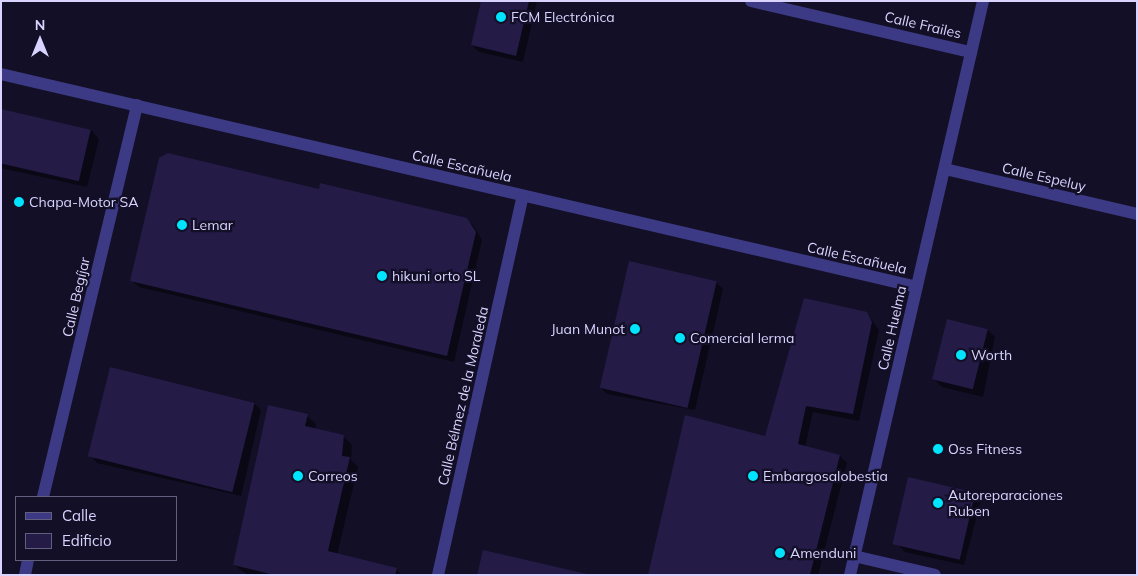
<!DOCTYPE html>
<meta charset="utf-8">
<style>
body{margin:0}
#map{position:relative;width:1138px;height:576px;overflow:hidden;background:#130f26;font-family:Mulish,sans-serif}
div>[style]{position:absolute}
.shadow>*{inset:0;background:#0007}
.building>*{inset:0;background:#241b47;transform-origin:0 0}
.minor>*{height:12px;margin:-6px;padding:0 6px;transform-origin:6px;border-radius:6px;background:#3d3a85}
.dots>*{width:14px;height:14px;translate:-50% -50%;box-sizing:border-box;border:2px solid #130f26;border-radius:50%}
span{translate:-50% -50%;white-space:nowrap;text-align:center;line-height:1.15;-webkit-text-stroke:4.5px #130f26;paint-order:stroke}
.poi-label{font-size:14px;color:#d9d4ff}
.left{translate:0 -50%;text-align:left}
.right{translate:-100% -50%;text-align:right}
.street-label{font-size:14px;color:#d9d4ff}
.frame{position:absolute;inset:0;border:2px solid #d9d4ff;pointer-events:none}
.legend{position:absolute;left:15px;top:496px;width:162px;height:65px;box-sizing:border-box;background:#130f26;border:1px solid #625e7d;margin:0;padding:6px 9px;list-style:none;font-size:15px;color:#d9d4ff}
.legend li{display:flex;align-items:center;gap:10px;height:25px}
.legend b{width:25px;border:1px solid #625e7d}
.north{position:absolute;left:15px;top:15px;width:50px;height:50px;-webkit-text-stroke:4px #130f26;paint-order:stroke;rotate:0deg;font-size:14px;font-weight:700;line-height:20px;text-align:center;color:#d9d4ff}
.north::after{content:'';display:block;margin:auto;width:18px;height:22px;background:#d9d4ff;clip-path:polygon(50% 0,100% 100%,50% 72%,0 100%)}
</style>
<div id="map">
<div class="shadow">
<i style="clip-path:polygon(482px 1px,537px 1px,523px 62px,479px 52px,472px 45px)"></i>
<i style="clip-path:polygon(1px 110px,91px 130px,99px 139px,87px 187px,1px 168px)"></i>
<i style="clip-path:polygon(320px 190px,466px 219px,474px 226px,482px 240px,454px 362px,139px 287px,132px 281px)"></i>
<i style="clip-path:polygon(716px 282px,723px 289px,695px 410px,607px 394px,600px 387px)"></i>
<i style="clip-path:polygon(867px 313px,879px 330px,859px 421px,813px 412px,805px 447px,840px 456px,847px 463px,818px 575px,648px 575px,766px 438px)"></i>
<i style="clip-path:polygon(948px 320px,988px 330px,995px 337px,983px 397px,942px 387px,935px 380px)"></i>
<i style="clip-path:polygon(254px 403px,261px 410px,241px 496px,97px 463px,91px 456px)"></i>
<i style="clip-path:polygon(307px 416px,316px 424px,315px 429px,343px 436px,352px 445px,351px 460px,358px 467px,337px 555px,396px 569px,402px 575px,248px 575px,234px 565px)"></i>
<i style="clip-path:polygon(975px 493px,981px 500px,964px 565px,905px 552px,898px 545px)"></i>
</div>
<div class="building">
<i style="clip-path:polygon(481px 1px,529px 1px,516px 56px,471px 45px)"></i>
<i style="left:1px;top:109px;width:92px;height:53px;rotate:13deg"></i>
<i style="clip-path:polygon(168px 153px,319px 189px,320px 183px,467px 218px,476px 232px,447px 356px,130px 281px,159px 158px)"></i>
<i style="left:629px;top:261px;width:90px;height:130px;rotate:13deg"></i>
<i style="clip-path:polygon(804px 298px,867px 312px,872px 322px,853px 414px,806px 406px,798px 444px,840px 455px,810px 575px,648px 575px,685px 415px,765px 436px)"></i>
<i style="left:947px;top:319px;width:42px;height:62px;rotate:14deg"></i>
<i style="left:110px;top:367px;width:149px;height:92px;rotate:14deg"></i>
<i style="clip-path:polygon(268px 405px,308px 414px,305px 426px,344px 435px,342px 456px,350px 457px,328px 551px,397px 568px,395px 575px,274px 575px,233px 565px)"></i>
<i style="left:908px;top:477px;width:69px;height:69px;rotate:13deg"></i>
<i style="clip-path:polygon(483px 550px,587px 574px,587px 575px,477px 575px)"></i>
</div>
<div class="minor">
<i style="left:751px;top:1px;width:226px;rotate:13.1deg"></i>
<i style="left:1px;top:74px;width:940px;rotate:13.09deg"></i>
<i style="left:945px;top:169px;width:197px;rotate:13.2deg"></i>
<i style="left:43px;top:497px;width:403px;rotate:-76.5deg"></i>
<i style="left:854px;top:556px;width:83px;rotate:13.2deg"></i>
<i style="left:25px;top:575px;width:15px;rotate:-79deg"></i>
<i style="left:438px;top:575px;width:388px;rotate:-77.4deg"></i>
<i style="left:850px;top:575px;width:589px;rotate:-76.95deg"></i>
</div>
<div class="dots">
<i style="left:501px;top:17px;background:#00e5ff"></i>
<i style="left:19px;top:202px;background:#00e5ff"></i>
<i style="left:182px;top:225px;background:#00e5ff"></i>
<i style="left:382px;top:276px;background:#00e5ff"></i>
<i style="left:635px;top:329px;background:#00e5ff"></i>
<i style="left:680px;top:338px;background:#00e5ff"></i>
<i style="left:961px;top:355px;background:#00e5ff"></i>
<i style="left:938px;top:449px;background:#00e5ff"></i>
<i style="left:298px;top:476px;background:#00e5ff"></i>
<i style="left:753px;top:476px;background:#00e5ff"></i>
<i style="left:938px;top:503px;background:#00e5ff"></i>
<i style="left:780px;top:553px;background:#00e5ff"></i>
</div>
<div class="poi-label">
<span class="left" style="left:511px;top:17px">FCM Electrónica</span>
<span class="left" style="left:29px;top:202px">Chapa-Motor SA</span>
<span class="left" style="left:192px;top:225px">Lemar</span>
<span class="left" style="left:392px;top:276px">hikuni orto SL</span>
<span class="right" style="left:625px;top:329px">Juan Munot</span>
<span class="left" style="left:690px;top:338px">Comercial lerma</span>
<span class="left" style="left:971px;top:355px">Worth</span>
<span class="left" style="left:948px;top:449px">Oss Fitness</span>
<span class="left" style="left:308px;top:476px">Correos</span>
<span class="left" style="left:763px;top:476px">Embargosalobestia</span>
<span class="left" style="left:948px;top:503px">Autoreparaciones<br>Ruben</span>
<span class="left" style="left:790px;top:553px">Amenduni</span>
</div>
<div class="street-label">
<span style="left:923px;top:25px;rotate:13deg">Calle Frailes</span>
<span style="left:462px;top:166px;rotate:13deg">Calle Escañuela</span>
<span style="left:1044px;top:177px;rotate:13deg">Calle Espeluy</span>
<span style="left:857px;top:258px;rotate:13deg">Calle Escañuela</span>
<span style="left:76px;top:297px;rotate:-77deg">Calle Begíjar</span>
<span style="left:892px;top:328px;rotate:-77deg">Calle Huelma</span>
<span style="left:463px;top:396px;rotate:-77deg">Calle Bélmez de la Moraleda</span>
</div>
<div class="frame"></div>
<ul class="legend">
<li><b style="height:6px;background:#3d3a85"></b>Calle</li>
<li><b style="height:14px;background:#241b47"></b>Edificio</li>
</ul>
<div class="north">N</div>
</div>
